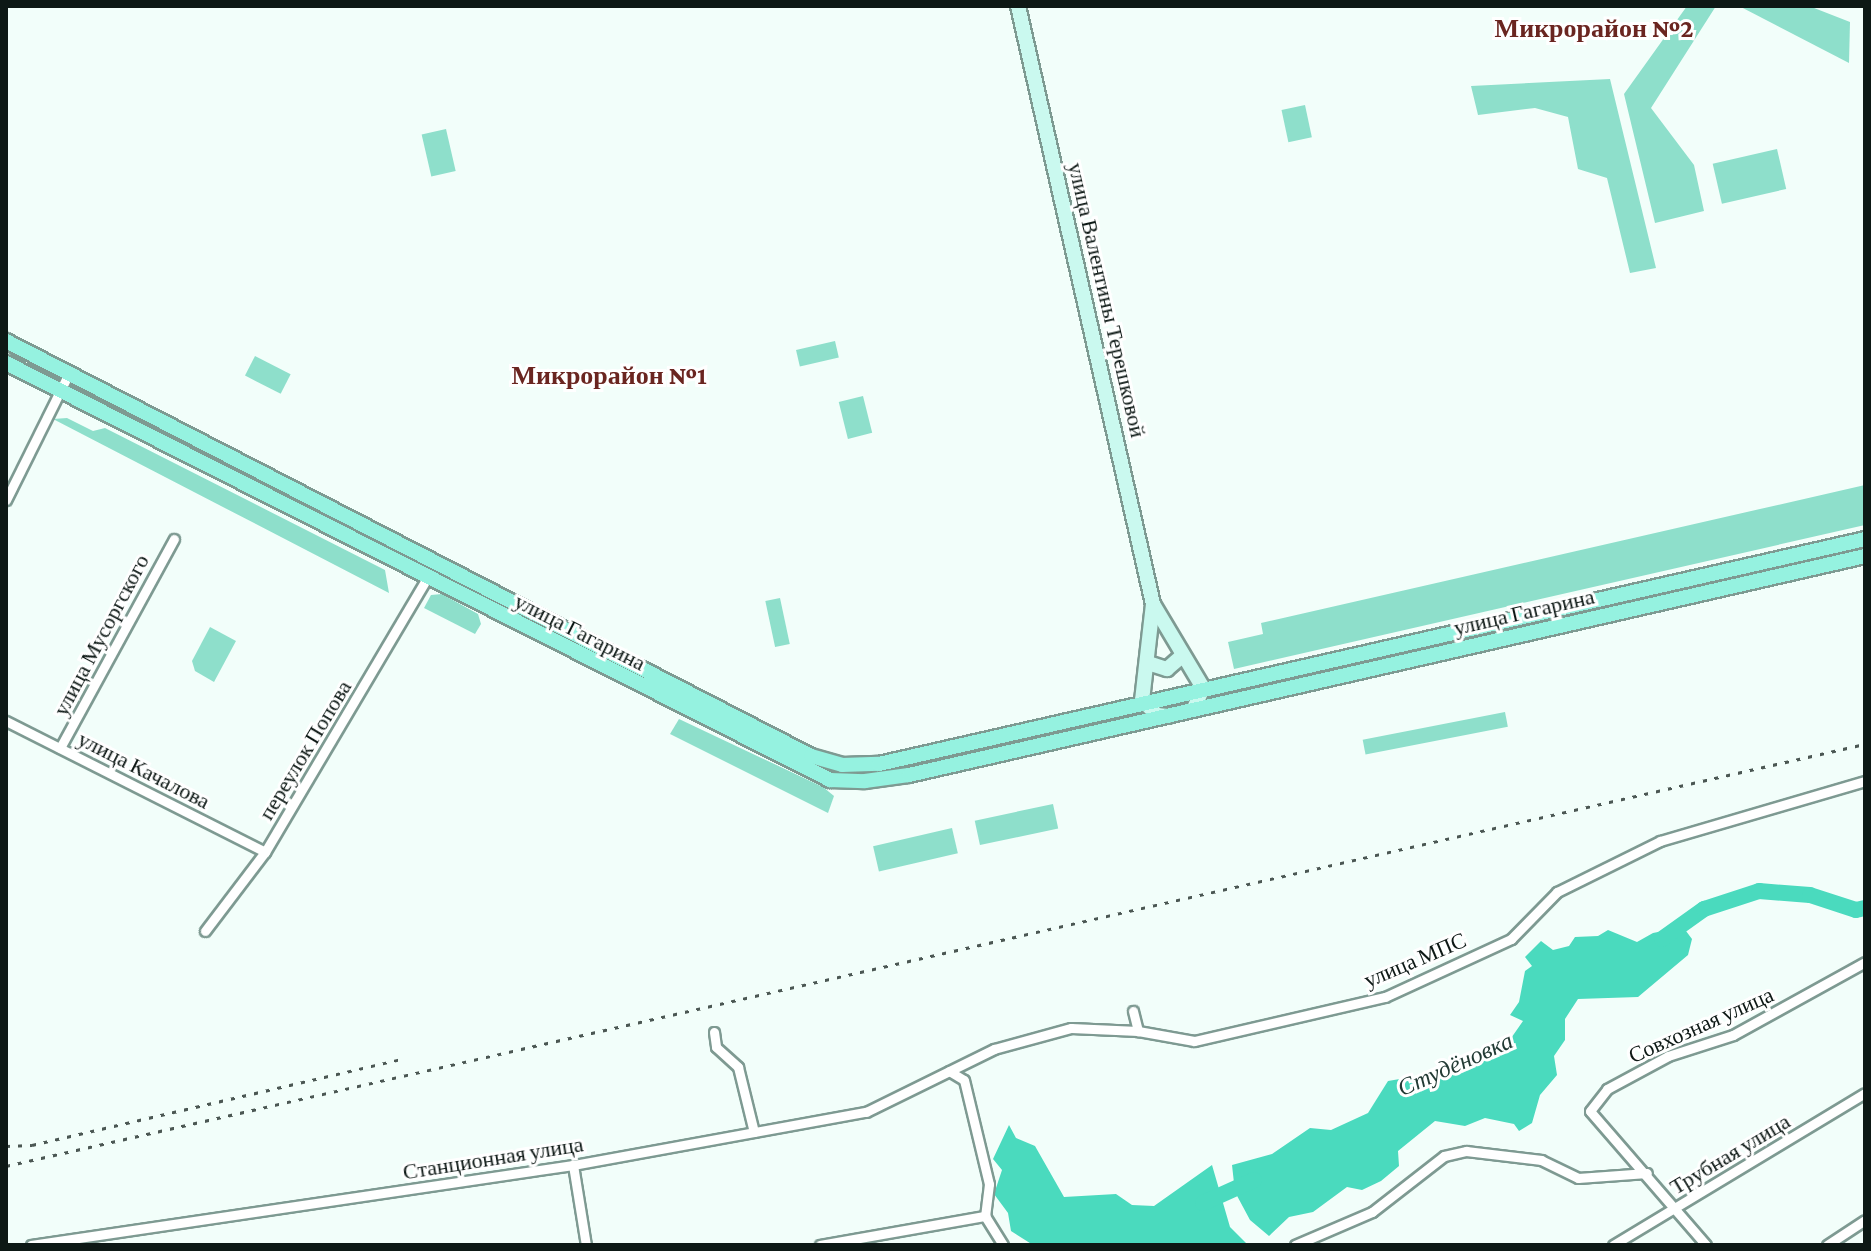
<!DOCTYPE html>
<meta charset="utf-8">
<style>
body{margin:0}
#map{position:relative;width:1871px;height:1251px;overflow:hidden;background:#f2fefa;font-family:"Crimson Pro",serif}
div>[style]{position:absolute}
.green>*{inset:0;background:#8edfcb;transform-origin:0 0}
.water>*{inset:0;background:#4adabe}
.river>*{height:16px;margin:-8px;padding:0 8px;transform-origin:8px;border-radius:8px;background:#4adabe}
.roads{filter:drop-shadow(2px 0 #7e9a92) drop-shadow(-2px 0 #7e9a92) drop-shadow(0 2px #7e9a92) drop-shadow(0 -2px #7e9a92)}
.street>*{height:9px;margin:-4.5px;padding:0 4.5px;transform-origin:4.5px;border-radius:4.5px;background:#fff}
.secondary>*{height:14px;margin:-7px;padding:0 7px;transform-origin:7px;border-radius:7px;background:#caf9ef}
.primary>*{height:14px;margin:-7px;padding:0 7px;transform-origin:7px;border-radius:7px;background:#95f2e0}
.rail>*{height:3px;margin-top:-1.5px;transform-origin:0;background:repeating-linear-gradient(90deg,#4b5753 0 4px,transparent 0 12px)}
span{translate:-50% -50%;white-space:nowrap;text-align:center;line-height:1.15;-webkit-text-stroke:6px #fff;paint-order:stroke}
.street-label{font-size:22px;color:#0d1815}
.water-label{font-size:24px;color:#223a34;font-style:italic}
.quarter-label{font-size:26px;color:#6a2520;font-weight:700}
.frame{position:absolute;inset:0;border:8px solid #0d1815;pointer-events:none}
</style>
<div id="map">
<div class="green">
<i style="clip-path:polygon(1687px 6px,1716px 6px,1651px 108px,1694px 165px,1704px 211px,1655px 223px,1624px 94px)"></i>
<i style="clip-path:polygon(1739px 6px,1809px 6px,1850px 22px,1849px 63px)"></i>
<i style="clip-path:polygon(1610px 79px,1656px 268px,1630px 273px,1607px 178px,1578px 169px,1568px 117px,1535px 108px,1478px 115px,1471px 86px)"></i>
<i style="left:1305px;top:105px;width:33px;height:24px;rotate:78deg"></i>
<i style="left:446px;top:129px;width:43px;height:25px;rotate:77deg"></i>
<i style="left:1777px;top:149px;width:41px;height:66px;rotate:77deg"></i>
<i style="left:835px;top:341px;width:17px;height:40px;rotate:77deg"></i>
<i style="left:255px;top:356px;width:40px;height:22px;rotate:27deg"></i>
<i style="left:863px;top:396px;width:38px;height:25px;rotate:76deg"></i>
<i style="clip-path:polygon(67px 418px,93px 431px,105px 428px,385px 570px,389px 593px,53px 419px)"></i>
<i style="clip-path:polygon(1865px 485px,1865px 525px,1234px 669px,1228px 642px,1263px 634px,1261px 623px)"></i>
<i style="clip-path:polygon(442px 594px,478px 614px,481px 624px,475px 634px,424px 608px,431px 595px)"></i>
<i style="left:780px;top:598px;width:47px;height:15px;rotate:78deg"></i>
<i style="clip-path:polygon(210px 627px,236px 641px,214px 682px,195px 671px,192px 661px)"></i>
<i style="left:1505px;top:712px;width:15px;height:145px;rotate:79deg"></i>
<i style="clip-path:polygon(679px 719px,823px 787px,834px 796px,828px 813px,670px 734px)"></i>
<i style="left:1053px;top:804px;width:25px;height:80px;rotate:78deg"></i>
<i style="left:952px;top:828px;width:26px;height:81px;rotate:77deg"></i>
</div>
<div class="water">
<i style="clip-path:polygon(1683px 927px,1692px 939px,1688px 955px,1638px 997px,1578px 999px,1565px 1019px,1565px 1040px,1554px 1056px,1557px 1075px,1540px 1095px,1532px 1123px,1519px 1131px,1514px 1124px,1485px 1118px,1465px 1126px,1435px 1121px,1398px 1151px,1399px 1166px,1381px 1181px,1362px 1190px,1347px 1187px,1313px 1212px,1289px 1217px,1269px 1236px,1250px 1220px,1235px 1192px,1232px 1165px,1272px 1154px,1310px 1128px,1331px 1130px,1368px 1113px,1388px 1081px,1459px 1069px,1466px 1058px,1500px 1054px,1523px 1021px,1510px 1015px,1519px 1002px,1525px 971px,1532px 966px,1525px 957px,1541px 941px,1553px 950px,1569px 946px,1575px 937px,1598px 936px,1608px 930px,1637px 942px,1653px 933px)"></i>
<i style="clip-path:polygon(1009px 1125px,1016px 1138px,1035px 1146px,1064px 1197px,1116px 1194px,1132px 1205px,1154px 1206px,1212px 1165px,1230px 1227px,1248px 1245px,1033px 1245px,1011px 1231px,1008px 1213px,994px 1194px,1002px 1170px,993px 1159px)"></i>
</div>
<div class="river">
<i style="left:1662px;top:939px;width:52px;rotate:-35.5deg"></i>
<i style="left:1704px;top:909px;width:58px;rotate:-18.1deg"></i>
<i style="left:1759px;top:891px;width:51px;rotate:4.5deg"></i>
<i style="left:1810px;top:895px;width:48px;rotate:18.1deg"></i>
<i style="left:1856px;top:910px;width:9px;rotate:-13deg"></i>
<i style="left:1203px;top:1203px;width:56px;rotate:-24.3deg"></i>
</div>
<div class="roads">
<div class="street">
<i style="left:6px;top:500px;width:142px;rotate:-63.6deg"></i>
<i style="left:6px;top:721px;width:290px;rotate:26.8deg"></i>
<i style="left:60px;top:748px;width:238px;rotate:-61.4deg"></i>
<i style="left:205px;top:931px;width:99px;rotate:-52.8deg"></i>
<i style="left:265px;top:852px;width:316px;rotate:-59.4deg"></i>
<i style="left:1133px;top:1011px;width:21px;rotate:76deg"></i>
<i style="left:714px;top:1032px;width:15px;rotate:82deg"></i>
<i style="left:716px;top:1047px;width:30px;rotate:42deg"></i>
<i style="left:738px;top:1067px;width:67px;rotate:76.2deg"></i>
<i style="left:949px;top:1071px;width:17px;rotate:31deg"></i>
<i style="left:964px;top:1080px;width:107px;rotate:76.5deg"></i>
<i style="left:989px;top:1184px;width:32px;rotate:97deg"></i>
<i style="left:985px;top:1216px;width:34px;rotate:58deg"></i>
<i style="left:573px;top:1165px;width:81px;rotate:80.8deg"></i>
<i style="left:31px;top:1245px;width:548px;rotate:-8.4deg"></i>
<i style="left:573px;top:1165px;width:298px;rotate:-10.3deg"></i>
<i style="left:866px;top:1112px;width:143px;rotate:-26.2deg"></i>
<i style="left:994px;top:1049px;width:80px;rotate:-15.3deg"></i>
<i style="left:1071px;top:1028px;width:67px;rotate:2.6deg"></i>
<i style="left:1138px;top:1031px;width:57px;rotate:10.1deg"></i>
<i style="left:1194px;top:1041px;width:196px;rotate:-13deg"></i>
<i style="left:1385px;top:997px;width:139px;rotate:-24.7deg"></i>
<i style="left:1511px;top:939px;width:66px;rotate:-45.6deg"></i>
<i style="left:1557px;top:892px;width:115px;rotate:-26.3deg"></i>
<i style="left:1660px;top:841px;width:214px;rotate:-16.3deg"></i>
<i style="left:820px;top:1245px;width:168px;rotate:-10deg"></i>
<i style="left:1295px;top:1245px;width:84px;rotate:-23.2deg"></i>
<i style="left:1372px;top:1212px;width:91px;rotate:-37.9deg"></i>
<i style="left:1444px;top:1156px;width:23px;rotate:-13deg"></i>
<i style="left:1466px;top:1151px;width:76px;rotate:6.8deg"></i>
<i style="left:1541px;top:1160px;width:41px;rotate:25.9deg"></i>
<i style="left:1578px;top:1178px;width:69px;rotate:-4.1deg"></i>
<i style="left:1613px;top:1245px;width:294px;rotate:-31.1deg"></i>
<i style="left:1706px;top:1245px;width:177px;rotate:-130.9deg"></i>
<i style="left:1590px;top:1111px;width:28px;rotate:-52deg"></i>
<i style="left:1607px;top:1089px;width:69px;rotate:-28.4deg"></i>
<i style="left:1668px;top:1056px;width:68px;rotate:-17.9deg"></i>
<i style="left:1733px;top:1035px;width:151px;rotate:-28.9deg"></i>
<i style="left:1827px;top:1245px;width:45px;rotate:-33.3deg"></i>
</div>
<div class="secondary">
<i style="left:1018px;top:6px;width:613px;rotate:77.28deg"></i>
<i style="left:1153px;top:604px;width:98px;rotate:59.2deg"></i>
<i style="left:1203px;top:688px;width:24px;rotate:114deg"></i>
<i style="left:1153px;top:604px;width:97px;rotate:96.5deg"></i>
<i style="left:1142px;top:700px;width:21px;rotate:45deg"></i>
<i style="left:1157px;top:715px;width:11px;rotate:5deg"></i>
<i style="left:1148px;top:663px;width:20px;rotate:18deg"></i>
<i style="left:1167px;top:669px;width:20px;rotate:-41deg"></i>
</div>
<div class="primary">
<i style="left:6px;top:341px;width:906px;rotate:27.27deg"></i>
<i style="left:811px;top:756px;width:32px;rotate:16deg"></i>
<i style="left:842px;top:765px;width:37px;rotate:-2deg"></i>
<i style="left:879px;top:764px;width:1011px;rotate:-12.85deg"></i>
<i style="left:6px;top:363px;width:924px;rotate:26.84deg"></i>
<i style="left:830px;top:780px;width:35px;rotate:2deg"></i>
<i style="left:865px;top:781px;width:44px;rotate:-7.8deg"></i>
<i style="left:909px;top:775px;width:981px;rotate:-12.9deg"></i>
</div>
</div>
<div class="rail">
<i style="left:6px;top:1146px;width:26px;rotate:-2deg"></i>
<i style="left:32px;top:1145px;width:381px;rotate:-13.1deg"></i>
<i style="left:6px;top:1166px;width:1906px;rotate:-12.79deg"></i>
</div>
<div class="street-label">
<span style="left:1107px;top:300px;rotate:77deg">улица Валентины Терешковой</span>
<span style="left:1524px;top:612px;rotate:-13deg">улица Гагарина</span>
<span style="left:580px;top:632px;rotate:27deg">улица Гагарина</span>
<span style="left:101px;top:635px;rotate:-62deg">улица Мусоргского</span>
<span style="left:305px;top:750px;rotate:-59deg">переулок Попова</span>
<span style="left:144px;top:770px;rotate:27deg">улица Качалова</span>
<span style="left:1415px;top:960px;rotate:-23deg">улица МПС</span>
<span style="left:1701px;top:1025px;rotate:-24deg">Совхозная улица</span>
<span style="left:1730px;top:1154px;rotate:-31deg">Трубная улица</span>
<span style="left:493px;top:1158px;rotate:-9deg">Станционная улица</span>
</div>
<div class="water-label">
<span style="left:1455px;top:1064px;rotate:-24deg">Студёновка</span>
</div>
<div class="quarter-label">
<span style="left:1594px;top:29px">Микрорайон №2</span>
<span style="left:609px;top:376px">Микрорайон №1</span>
</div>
<div class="frame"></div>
</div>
